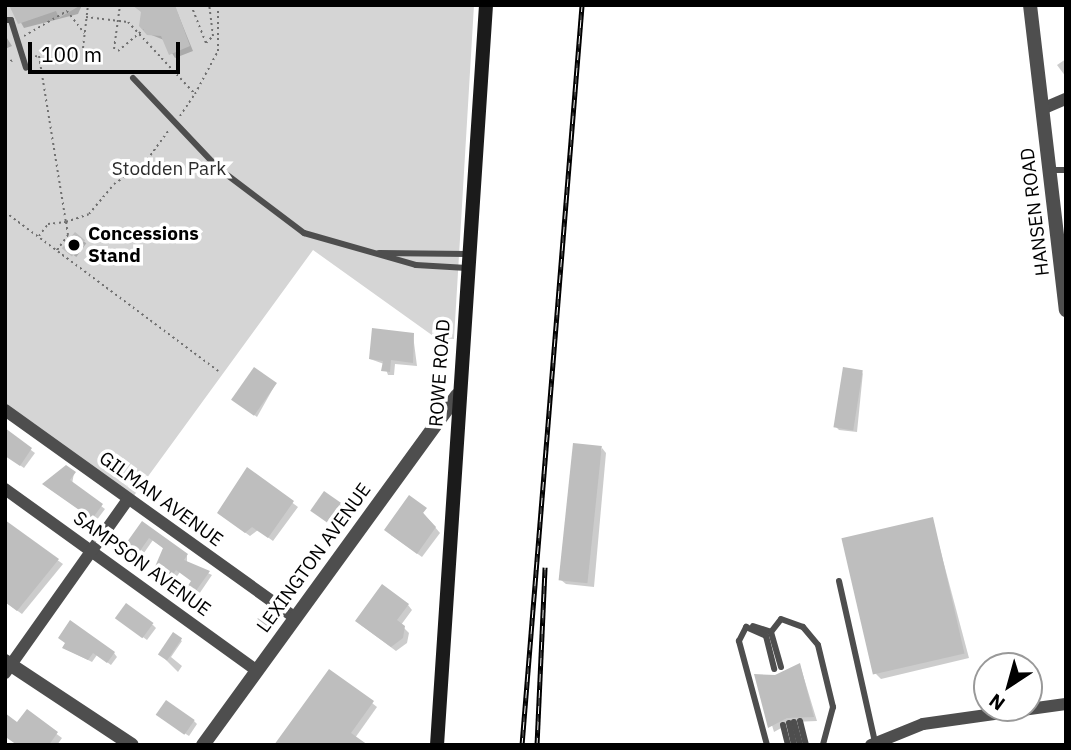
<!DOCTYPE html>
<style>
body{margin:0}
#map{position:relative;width:1071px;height:750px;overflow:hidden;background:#fff;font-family:"IBM Plex Sans",sans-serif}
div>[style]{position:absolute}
.green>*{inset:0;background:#d5d5d5}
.shadow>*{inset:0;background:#0003;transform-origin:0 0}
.building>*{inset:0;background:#bebebe;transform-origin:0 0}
.path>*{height:2px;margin-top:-1px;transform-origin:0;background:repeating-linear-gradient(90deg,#707070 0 2px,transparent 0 5.5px)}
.service>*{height:6px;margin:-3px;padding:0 3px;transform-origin:3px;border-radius:3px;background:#4e4e4e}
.minor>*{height:12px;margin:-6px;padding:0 6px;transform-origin:6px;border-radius:6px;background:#4e4e4e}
.tertiary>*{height:14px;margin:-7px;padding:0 7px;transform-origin:7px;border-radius:7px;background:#4e4e4e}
.secondary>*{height:14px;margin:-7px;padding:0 7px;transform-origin:7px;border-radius:7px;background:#1b1b1b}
.rail>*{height:5px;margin-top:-2.5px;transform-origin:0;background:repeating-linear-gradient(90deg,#fff 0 8px,#000 0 16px);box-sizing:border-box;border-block:2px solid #000}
.dots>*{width:19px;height:19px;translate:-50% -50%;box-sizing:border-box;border:4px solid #fff;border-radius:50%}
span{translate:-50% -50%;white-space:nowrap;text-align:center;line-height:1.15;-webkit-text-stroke:7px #fff;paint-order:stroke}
.park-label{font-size:19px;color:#2c2c2c}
.street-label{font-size:19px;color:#000}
.poi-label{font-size:19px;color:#000;font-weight:700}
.left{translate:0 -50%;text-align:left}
.frame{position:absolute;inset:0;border:7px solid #000;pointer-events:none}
.north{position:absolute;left:973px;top:652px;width:70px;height:70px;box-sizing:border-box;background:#fff;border:2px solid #999;border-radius:50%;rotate:216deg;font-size:19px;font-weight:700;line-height:28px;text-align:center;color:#000}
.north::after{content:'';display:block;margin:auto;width:24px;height:32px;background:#000;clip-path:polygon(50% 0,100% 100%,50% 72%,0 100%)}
.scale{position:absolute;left:28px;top:42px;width:152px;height:32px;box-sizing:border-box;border:4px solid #000;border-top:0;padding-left:9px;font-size:21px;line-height:24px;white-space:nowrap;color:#000;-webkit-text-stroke:5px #fff;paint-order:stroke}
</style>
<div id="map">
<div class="green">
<i style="clip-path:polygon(5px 5px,474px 5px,454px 339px,436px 338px,313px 250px,133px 497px,5px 405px)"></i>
</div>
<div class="shadow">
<i style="clip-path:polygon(11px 5px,82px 5px,78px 14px,24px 28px)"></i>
<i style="clip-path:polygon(176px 9px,193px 51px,175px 58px,164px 40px,149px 34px)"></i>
<i style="clip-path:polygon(5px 35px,12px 46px,5px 49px)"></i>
<i style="clip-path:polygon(1066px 59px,1066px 77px,1057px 65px)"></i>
<i style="left:75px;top:235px;width:14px;height:17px;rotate:36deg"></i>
<i style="clip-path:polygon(413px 335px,417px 366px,395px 364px,394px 375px,388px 375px,384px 364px,370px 359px)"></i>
<i style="clip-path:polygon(863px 372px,857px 432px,839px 430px,835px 426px)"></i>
<i style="clip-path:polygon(275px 385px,257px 417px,236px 402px)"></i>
<i style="clip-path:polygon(5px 431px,35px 453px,24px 468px,5px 455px)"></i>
<i style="clip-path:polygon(602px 448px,606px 453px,594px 587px,566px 584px,561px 580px)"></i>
<i style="clip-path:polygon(247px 469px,298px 507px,273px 541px,258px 530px,250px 536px,224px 517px)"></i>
<i style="clip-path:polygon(74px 473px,72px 484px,105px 509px,96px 521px,47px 487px)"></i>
<i style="clip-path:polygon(414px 502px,440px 533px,422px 557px,391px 535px)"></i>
<i style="clip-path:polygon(343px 506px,334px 526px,316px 513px)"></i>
<i style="clip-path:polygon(932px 519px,969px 658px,881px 679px,876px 674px)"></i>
<i style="clip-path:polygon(5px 523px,63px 564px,22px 614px,5px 602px)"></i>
<i style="clip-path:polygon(143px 524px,187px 556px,187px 563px,212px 575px,197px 597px,190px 593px,193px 581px,180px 572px,173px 582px,159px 572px,164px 549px,153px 540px,139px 560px,128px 552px)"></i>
<i style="clip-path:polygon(408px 605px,412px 610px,401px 625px,409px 633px,407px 643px,396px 651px,361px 625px)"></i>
<i style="left:266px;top:610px;width:16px;height:13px;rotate:38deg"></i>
<i style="clip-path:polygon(121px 621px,153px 625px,156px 628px,147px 640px)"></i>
<i style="clip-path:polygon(173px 634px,182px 641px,171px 657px,182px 666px,178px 672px,160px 654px)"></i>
<i style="clip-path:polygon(64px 648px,114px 653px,117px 657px,111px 665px,97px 655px,92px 662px)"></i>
<i style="clip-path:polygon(800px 665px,817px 721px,792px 722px,774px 732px,757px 675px,775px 676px)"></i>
<i style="clip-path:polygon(372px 703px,377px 707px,355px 738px,276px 745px)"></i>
<i style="clip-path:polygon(27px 712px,62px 738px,57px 745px,18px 745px,5px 716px,18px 725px)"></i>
<i style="clip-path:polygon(161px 718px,194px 721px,197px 724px,189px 736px)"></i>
</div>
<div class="building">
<i style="clip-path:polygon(9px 5px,81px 5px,59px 18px,56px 11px,18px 24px)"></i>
<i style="clip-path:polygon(132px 5px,175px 5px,190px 46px,169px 55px,161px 36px,147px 35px,139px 26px,141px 12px)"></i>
<i style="left:75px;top:232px;width:13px;height:21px;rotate:39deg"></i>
<i style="clip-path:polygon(372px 328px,414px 333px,413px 363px,391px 360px,390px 372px,381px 371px,383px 361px,369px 359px)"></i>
<i style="left:254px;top:367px;width:28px;height:40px;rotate:35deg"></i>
<i style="left:843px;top:367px;width:20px;height:61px;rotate:9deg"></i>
<i style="clip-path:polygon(5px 428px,32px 448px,20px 466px,5px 456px)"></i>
<i style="left:573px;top:443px;width:29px;height:138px;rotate:6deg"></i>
<i style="clip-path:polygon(66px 465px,76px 472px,70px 480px,103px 504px,92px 519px,42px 484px)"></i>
<i style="clip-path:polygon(247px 467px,294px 501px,268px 538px,252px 527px,245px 533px,217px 513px)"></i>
<i style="left:324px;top:491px;width:24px;height:24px;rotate:35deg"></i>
<i style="clip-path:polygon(409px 495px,427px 508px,423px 513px,436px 527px,417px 554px,384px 530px)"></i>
<i style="left:933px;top:517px;width:140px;height:94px;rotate:77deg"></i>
<i style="clip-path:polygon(5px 520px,59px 559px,17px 611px,5px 602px)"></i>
<i style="clip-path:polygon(142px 521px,188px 554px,184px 560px,210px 571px,193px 595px,185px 590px,191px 581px,176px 570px,169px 580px,154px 569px,163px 548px,149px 538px,135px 558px,122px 549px)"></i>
<i style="clip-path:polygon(382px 584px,409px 604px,397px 620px,405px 626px,403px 638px,391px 647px,355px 621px)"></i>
<i style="left:126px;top:603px;width:34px;height:19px;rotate:36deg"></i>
<i style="left:265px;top:608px;width:16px;height:15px;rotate:35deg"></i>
<i style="clip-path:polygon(70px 620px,115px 652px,107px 663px,93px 653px,88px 660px,62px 648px,65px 643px,58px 638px)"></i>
<i style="left:173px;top:632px;width:11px;height:27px;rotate:34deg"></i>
<i style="clip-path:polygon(800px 663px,814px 717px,787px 718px,768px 728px,754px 674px,775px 675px)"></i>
<i style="clip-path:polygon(329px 669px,374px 701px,351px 733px,368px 745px,274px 745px)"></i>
<i style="left:166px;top:700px;width:35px;height:18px;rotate:35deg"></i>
<i style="clip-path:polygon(27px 709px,58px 732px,49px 745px,17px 745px,7px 738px,5px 713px,17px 722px)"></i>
</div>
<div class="path">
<i style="left:191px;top:5px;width:41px;rotate:68.5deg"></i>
<i style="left:206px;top:43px;width:10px;rotate:-45deg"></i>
<i style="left:213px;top:36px;width:31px;rotate:-97deg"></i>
<i style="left:86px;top:17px;width:42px;rotate:6.8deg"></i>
<i style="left:128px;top:22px;width:98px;rotate:47.1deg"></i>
<i style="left:195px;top:94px;width:49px;rotate:-61.9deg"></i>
<i style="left:218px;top:51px;width:46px;rotate:-90deg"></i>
<i style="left:24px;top:36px;width:50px;rotate:-30.2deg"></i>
<i style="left:67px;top:11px;width:28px;rotate:52deg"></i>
<i style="left:83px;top:48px;width:43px;rotate:-83.4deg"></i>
<i style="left:114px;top:49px;width:44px;rotate:-82.2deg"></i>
<i style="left:118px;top:51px;width:33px;rotate:-40deg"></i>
<i style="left:30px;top:57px;width:9px;rotate:-6deg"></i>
<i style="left:39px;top:56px;width:168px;rotate:80.8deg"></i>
<i style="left:66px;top:222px;width:24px;rotate:-19deg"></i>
<i style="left:89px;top:214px;width:39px;rotate:-50deg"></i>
<i style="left:114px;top:184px;width:36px;rotate:-34deg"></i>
<i style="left:144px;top:164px;width:42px;rotate:-53.7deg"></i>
<i style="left:5px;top:62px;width:10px;rotate:-11deg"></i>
<i style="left:180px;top:116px;width:25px;rotate:-56deg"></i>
<i style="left:5px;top:212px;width:266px;rotate:36.7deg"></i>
<i style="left:39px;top:236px;width:15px;rotate:-53deg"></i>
<i style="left:48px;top:224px;width:18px;rotate:-6deg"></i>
<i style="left:66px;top:222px;width:13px;rotate:81deg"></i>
<i style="left:68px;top:235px;width:19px;rotate:126deg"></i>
</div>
<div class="service">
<i style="left:5px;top:20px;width:6px"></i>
<i style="left:11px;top:20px;width:50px;rotate:72.6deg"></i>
<i style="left:133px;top:78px;width:124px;rotate:46.6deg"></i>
<i style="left:218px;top:168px;width:108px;rotate:37.1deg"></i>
<i style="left:304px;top:233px;width:116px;rotate:15.9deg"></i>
<i style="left:416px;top:265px;width:51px;rotate:3.4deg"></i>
<i style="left:1050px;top:170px;width:16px"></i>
<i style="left:379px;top:253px;width:89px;rotate:0.6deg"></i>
<i style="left:839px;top:581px;width:165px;rotate:77.4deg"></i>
<i style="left:753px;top:626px;width:19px;rotate:18deg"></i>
<i style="left:781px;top:667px;width:36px;rotate:-106deg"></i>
<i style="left:771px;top:632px;width:16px;rotate:-52deg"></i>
<i style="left:781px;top:619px;width:23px;rotate:20deg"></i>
<i style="left:803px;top:627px;width:23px;rotate:50deg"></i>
<i style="left:818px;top:645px;width:64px;rotate:76.4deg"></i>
<i style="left:833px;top:707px;width:39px;rotate:105deg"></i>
<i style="left:800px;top:721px;width:25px;rotate:76deg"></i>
<i style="left:794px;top:722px;width:24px;rotate:75deg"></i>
<i style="left:789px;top:723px;width:23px;rotate:77deg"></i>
<i style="left:783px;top:725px;width:21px;rotate:76deg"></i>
<i style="left:767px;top:745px;width:108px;rotate:-105.1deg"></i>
<i style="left:739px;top:641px;width:16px;rotate:-63deg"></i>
<i style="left:746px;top:627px;width:22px;rotate:24deg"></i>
<i style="left:766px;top:636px;width:34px;rotate:76deg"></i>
</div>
<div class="minor">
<i style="left:1042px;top:109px;width:26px;rotate:-23deg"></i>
<i style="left:5px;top:410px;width:357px;rotate:35.6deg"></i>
<i style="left:5px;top:489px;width:309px;rotate:35.8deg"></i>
<i style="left:5px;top:673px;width:213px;rotate:-54.7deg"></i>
<i style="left:871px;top:745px;width:56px;rotate:-22deg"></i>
<i style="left:923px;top:724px;width:144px;rotate:-8deg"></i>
</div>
<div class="tertiary">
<i style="left:1030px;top:5px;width:307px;rotate:83.3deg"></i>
<i style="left:5px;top:661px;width:152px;rotate:33.5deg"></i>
<i style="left:203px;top:745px;width:432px;rotate:-54deg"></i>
</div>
<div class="secondary">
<i style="left:437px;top:745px;width:742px;rotate:-86.21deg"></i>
</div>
<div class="rail">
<i style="left:522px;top:745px;width:742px;rotate:-85.36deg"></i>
<i style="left:537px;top:745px;width:178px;rotate:-87.4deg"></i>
</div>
<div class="dots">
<i style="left:74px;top:245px;background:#000"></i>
</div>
<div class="park-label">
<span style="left:169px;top:169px">Stodden Park</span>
</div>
<div class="street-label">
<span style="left:1035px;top:212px;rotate:-97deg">HANSEN ROAD</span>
<span style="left:440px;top:373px;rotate:-86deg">ROWE ROAD</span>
<span style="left:161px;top:499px;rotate:36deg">GILMAN AVENUE</span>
<span style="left:314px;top:558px;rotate:-54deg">LEXINGTON AVENUE</span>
<span style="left:142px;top:564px;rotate:36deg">SAMPSON AVENUE</span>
</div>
<div class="poi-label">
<span class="left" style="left:88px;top:245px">Concessions<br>Stand</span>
</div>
<div class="frame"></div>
<div class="north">N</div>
<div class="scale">100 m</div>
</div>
